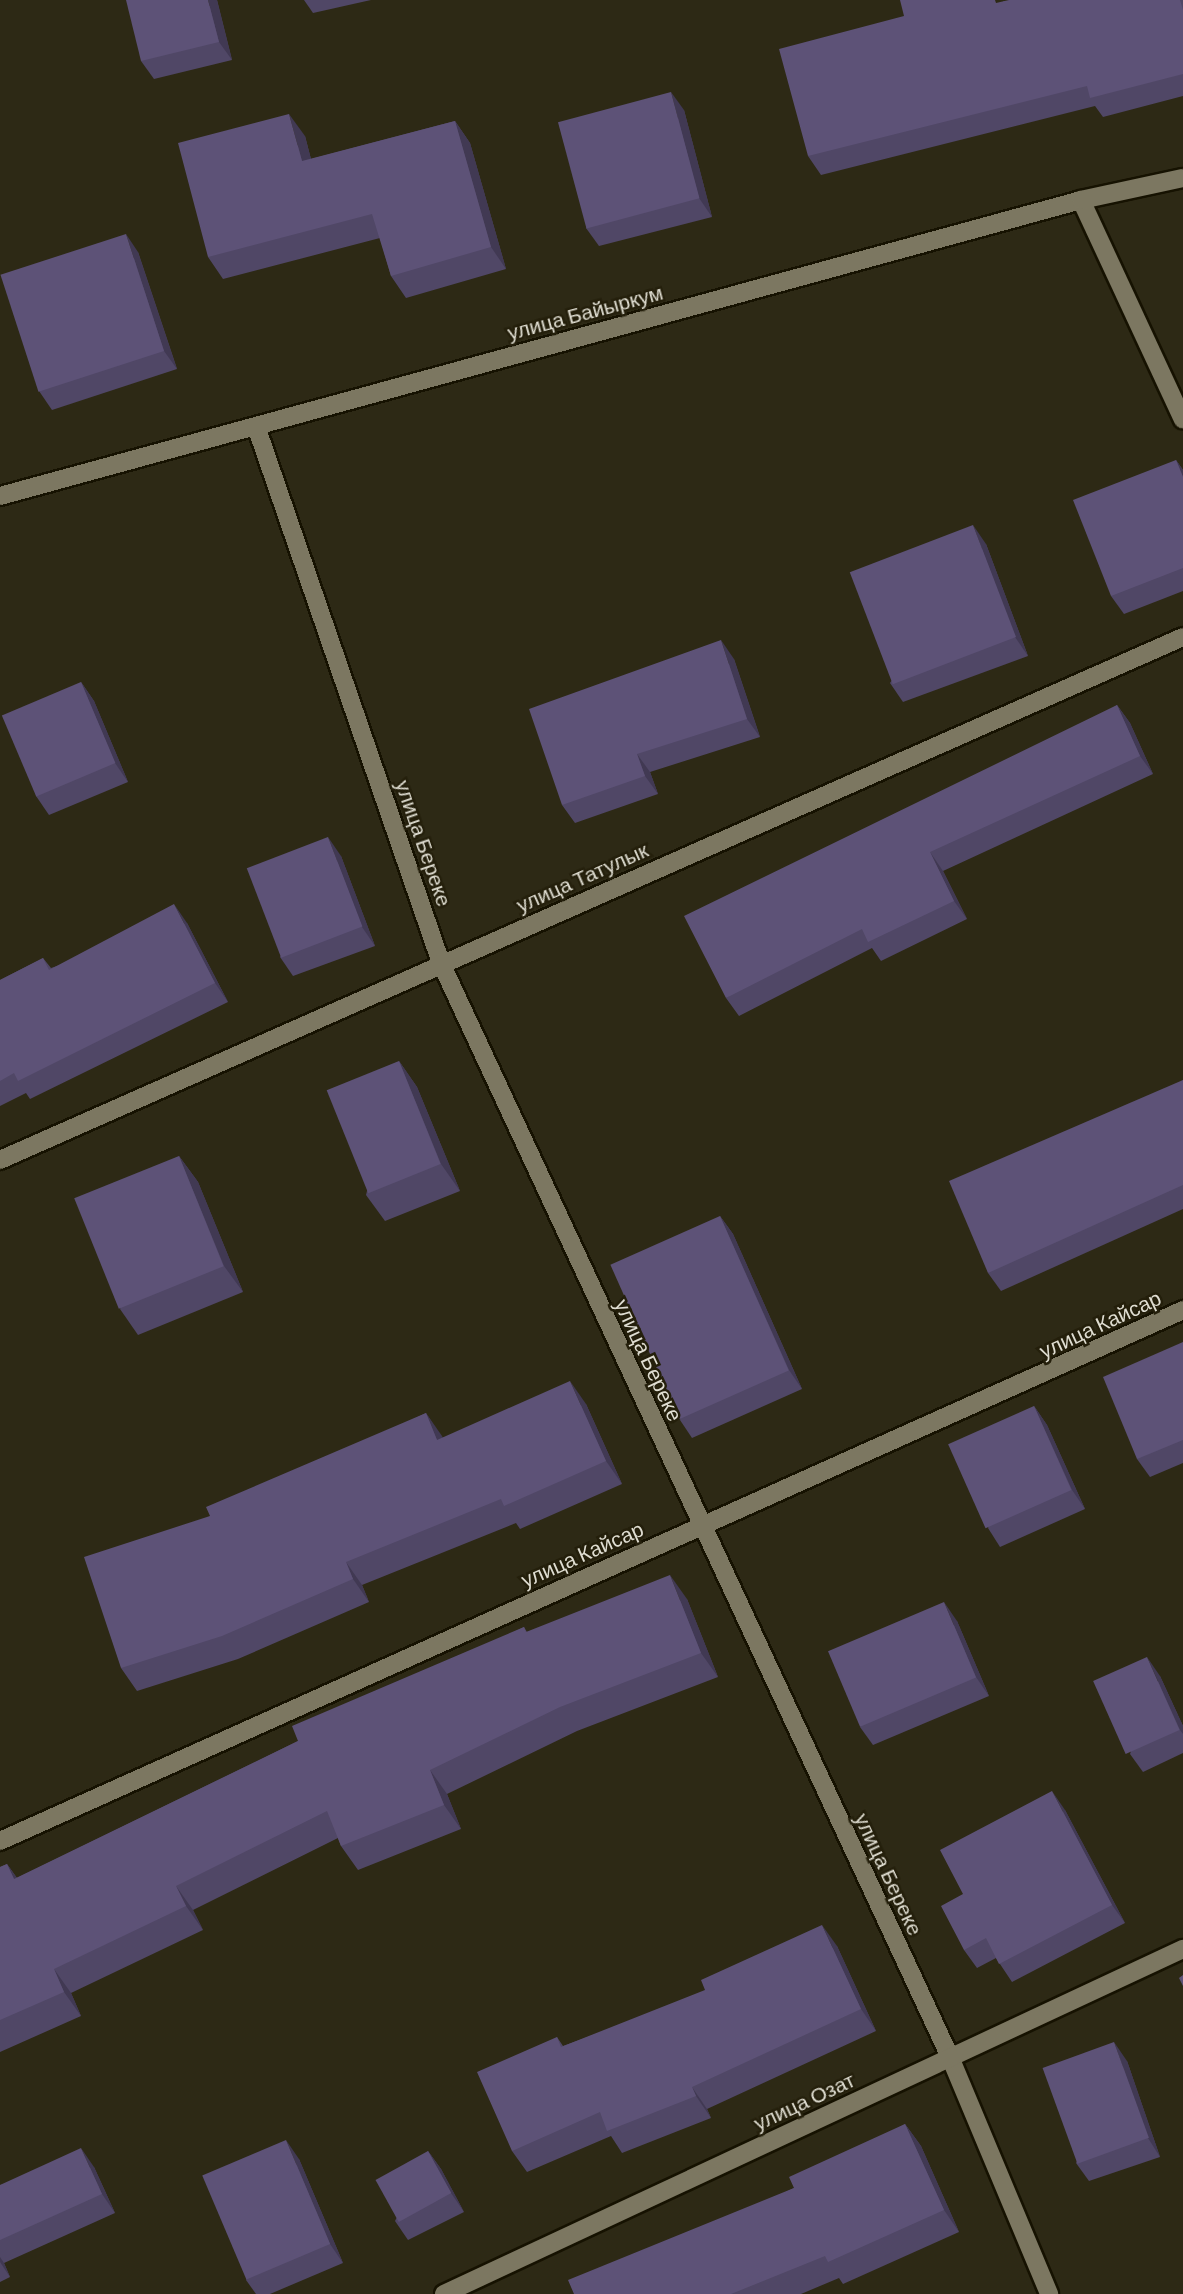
<!DOCTYPE html>
<meta charset="utf-8">
<style>
body{margin:0}
#map{position:relative;width:1183px;height:2294px;overflow:hidden;background:#2d2915;font-family:Barlow,sans-serif}
div>[style]{position:absolute}
.roads{filter:drop-shadow(2px 0 #161201) drop-shadow(-2px 0 #161201) drop-shadow(0 2px #161201) drop-shadow(0 -2px #161201)}
.street>*{height:18px;margin:-9px;padding:0 9px;transform-origin:9px;border-radius:9px;background:#7c7761}
.wall>*{inset:0;background:#504766}
.shaded-wall>*{inset:0;background:#413953}
.building>*{inset:0;background:#5d5277;transform-origin:0 0}
span{translate:-50% -50%;white-space:nowrap;text-align:center;line-height:1.15;-webkit-text-stroke:5px #241f0b;paint-order:stroke}
.street-label{font-size:21px;color:#dfddd1}
</style>
<div id="map">
<div class="roads">
<div class="street">
<i style="left:1081px;top:200px;width:242px;rotate:65.1deg"></i>
<i style="left:256px;top:426px;width:568px;rotate:70.99deg"></i>
<i style="left:441px;top:963px;width:1207px;rotate:65.05deg"></i>
<i style="left:950px;top:2057px;width:257px;rotate:67.3deg"></i>
<i style="left:0;top:496px;width:1121px;rotate:-15.31deg"></i>
<i style="left:1081px;top:200px;width:104px;rotate:-12.2deg"></i>
<i style="left:0;top:1160px;width:1293px;rotate:-23.85deg"></i>
<i style="left:0;top:1841px;width:1297px;rotate:-24.17deg"></i>
<i style="left:444px;top:2294px;width:816px;rotate:-25.03deg"></i>
</div>
</div>
<div class="wall">
<i style="clip-path:polygon(217px 0,232px 60px,154px 79px,141px 61px)"></i>
<i style="clip-path:polygon(304px 0,371px 0,313px 13px)"></i>
<i style="clip-path:polygon(1183px 0,1183px 96px,1103px 117px,1095px 106px,821px 175px,808px 156px,1004px 1px)"></i>
<i style="clip-path:polygon(684px 110px,712px 217px,599px 246px,586px 228px)"></i>
<i style="clip-path:polygon(455px 121px,470px 143px,506px 269px,406px 298px,391px 276px,380px 238px,223px 279px,208px 257px,305px 136px,311px 159px)"></i>
<i style="clip-path:polygon(138px 252px,177px 369px,52px 410px,39px 391px)"></i>
<i style="clip-path:polygon(1176px 460px,1183px 470px,1183px 591px,1124px 614px,1111px 596px)"></i>
<i style="clip-path:polygon(986px 544px,1028px 656px,903px 702px,890px 683px)"></i>
<i style="clip-path:polygon(734px 659px,760px 737px,650px 772px,658px 794px,575px 823px,562px 805px)"></i>
<i style="clip-path:polygon(81px 682px,94px 701px,128px 782px,49px 815px,36px 796px)"></i>
<i style="clip-path:polygon(1117px 705px,1130px 723px,1153px 774px,943px 871px,967px 919px,881px 961px,872px 948px,739px 1016px,726px 998px)"></i>
<i style="clip-path:polygon(341px 856px,375px 946px,293px 976px,280px 957px)"></i>
<i style="clip-path:polygon(187px 923px,228px 1002px,30px 1099px,26px 1093px,0 1106px,0 980px,43px 958px,51px 968px)"></i>
<i style="clip-path:polygon(399px 1061px,417px 1087px,460px 1191px,385px 1221px,366px 1195px)"></i>
<i style="clip-path:polygon(1183px 1080px,1183px 1209px,1001px 1291px,988px 1273px)"></i>
<i style="clip-path:polygon(179px 1156px,198px 1182px,243px 1292px,138px 1335px,120px 1309px)"></i>
<i style="clip-path:polygon(720px 1216px,733px 1234px,802px 1389px,692px 1438px,680px 1420px)"></i>
<i style="clip-path:polygon(1183px 1342px,1183px 1463px,1150px 1477px,1137px 1459px)"></i>
<i style="clip-path:polygon(586px 1404px,622px 1484px,520px 1529px,516px 1523px,362px 1585px,369px 1602px,238px 1659px,137px 1691px,121px 1668px,210px 1516px,426px 1413px,442px 1438px)"></i>
<i style="clip-path:polygon(1034px 1406px,1047px 1425px,1085px 1509px,1000px 1547px,988px 1528px)"></i>
<i style="clip-path:polygon(687px 1599px,718px 1677px,577px 1731px,447px 1794px,461px 1829px,358px 1870px,341px 1846px,338px 1838px,193px 1910px,203px 1930px,71px 1993px,81px 2016px,0 2052px,0 1867px,7px 1864px,17px 1878px,298px 1741px,524px 1627px,527px 1632px)"></i>
<i style="clip-path:polygon(957px 1621px,989px 1696px,873px 1745px,860px 1727px)"></i>
<i style="clip-path:polygon(1160px 1676px,1183px 1726px,1183px 1753px,1143px 1772px,1130px 1754px)"></i>
<i style="clip-path:polygon(1065px 1810px,1125px 1923px,1012px 1982px,996px 1958px,977px 1968px,964px 1950px,963px 1894px)"></i>
<i style="clip-path:polygon(837px 1946px,876px 2031px,707px 2109px,711px 2118px,622px 2153px,611px 2136px,527px 2172px,512px 2151px,557px 2037px,563px 2046px)"></i>
<i style="clip-path:polygon(1127px 2061px,1160px 2157px,1089px 2181px,1076px 2163px)"></i>
<i style="clip-path:polygon(905px 2124px,921px 2146px,959px 2232px,843px 2284px,839px 2278px,801px 2294px,574px 2294px,794px 2188px)"></i>
<i style="clip-path:polygon(428px 2151px,441px 2169px,464px 2212px,408px 2240px,395px 2221px)"></i>
<i style="clip-path:polygon(299px 2159px,343px 2263px,270px 2294px,256px 2294px,246px 2280px)"></i>
<i style="clip-path:polygon(94px 2167px,115px 2213px,4px 2263px,10px 2277px,0 2282px,0 2185px)"></i>
</div>
<div class="shaded-wall">
<i style="clip-path:polygon(208px 0,217px 0,232px 60px,219px 42px)"></i>
<i style="clip-path:polygon(671px 92px,684px 110px,712px 217px,699px 198px)"></i>
<i style="clip-path:polygon(289px 114px,305px 136px,317px 183px,302px 161px)"></i>
<i style="clip-path:polygon(455px 121px,470px 143px,506px 269px,491px 247px)"></i>
<i style="clip-path:polygon(126px 234px,138px 252px,177px 369px,164px 351px)"></i>
<i style="clip-path:polygon(1176px 460px,1183px 470px,1183px 477px)"></i>
<i style="clip-path:polygon(973px 525px,986px 544px,1028px 656px,1015px 637px)"></i>
<i style="clip-path:polygon(721px 640px,734px 659px,760px 737px,747px 719px)"></i>
<i style="clip-path:polygon(81px 682px,94px 701px,128px 782px,115px 763px)"></i>
<i style="clip-path:polygon(1117px 705px,1130px 723px,1153px 774px,1140px 756px)"></i>
<i style="clip-path:polygon(637px 754px,650px 772px,658px 794px,645px 776px)"></i>
<i style="clip-path:polygon(328px 837px,341px 856px,375px 946px,362px 927px)"></i>
<i style="clip-path:polygon(930px 852px,943px 871px,967px 919px,954px 901px)"></i>
<i style="clip-path:polygon(174px 904px,187px 923px,228px 1002px,215px 983px)"></i>
<i style="clip-path:polygon(399px 1061px,417px 1087px,460px 1191px,441px 1164px)"></i>
<i style="clip-path:polygon(179px 1156px,198px 1182px,243px 1292px,224px 1266px)"></i>
<i style="clip-path:polygon(720px 1216px,733px 1234px,802px 1389px,789px 1370px)"></i>
<i style="clip-path:polygon(570px 1381px,586px 1404px,622px 1484px,606px 1461px)"></i>
<i style="clip-path:polygon(1034px 1406px,1047px 1425px,1085px 1509px,1072px 1490px)"></i>
<i style="clip-path:polygon(426px 1413px,442px 1436px,453px 1463px,437px 1440px)"></i>
<i style="clip-path:polygon(346px 1562px,362px 1585px,369px 1602px,353px 1579px)"></i>
<i style="clip-path:polygon(670px 1575px,687px 1599px,718px 1677px,701px 1653px)"></i>
<i style="clip-path:polygon(944px 1602px,957px 1621px,989px 1696px,976px 1677px)"></i>
<i style="clip-path:polygon(1147px 1657px,1160px 1676px,1183px 1726px,1183px 1734px,1180px 1730px)"></i>
<i style="clip-path:polygon(430px 1770px,447px 1794px,461px 1829px,444px 1805px)"></i>
<i style="clip-path:polygon(1052px 1791px,1065px 1810px,1125px 1923px,1112px 1905px)"></i>
<i style="clip-path:polygon(7px 1864px,24px 1888px,14px 1879px)"></i>
<i style="clip-path:polygon(176px 1886px,193px 1910px,203px 1930px,186px 1906px)"></i>
<i style="clip-path:polygon(822px 1925px,837px 1946px,876px 2031px,861px 2009px)"></i>
<i style="clip-path:polygon(54px 1969px,71px 1993px,81px 2016px,64px 1992px)"></i>
<i style="clip-path:polygon(1114px 2042px,1127px 2061px,1160px 2157px,1148px 2138px)"></i>
<i style="clip-path:polygon(692px 2087px,707px 2109px,711px 2118px,696px 2096px)"></i>
<i style="clip-path:polygon(905px 2124px,921px 2146px,959px 2232px,944px 2210px)"></i>
<i style="clip-path:polygon(286px 2140px,299px 2159px,343px 2263px,330px 2244px)"></i>
<i style="clip-path:polygon(81px 2148px,94px 2167px,115px 2213px,102px 2194px)"></i>
<i style="clip-path:polygon(428px 2151px,441px 2169px,464px 2212px,451px 2193px)"></i>
<i style="clip-path:polygon(0 2257px,4px 2263px,10px 2277px,0 2262px)"></i>
</div>
<div class="building">
<i style="clip-path:polygon(126px 0,208px 0,219px 42px,141px 61px)"></i>
<i style="clip-path:polygon(900px 0,995px 0,996px 3px,1009px 0,1180px 0,1183px 10px,1183px 74px,1090px 98px,1087px 86px,808px 156px,779px 49px,904px 16px)"></i>
<i style="left:671px;top:92px;width:110px;height:117px;rotate:75deg"></i>
<i style="clip-path:polygon(289px 114px,302px 161px,455px 121px,491px 247px,391px 276px,372px 214px,208px 257px,178px 143px)"></i>
<i style="left:126px;top:234px;width:123px;height:132px;rotate:72deg"></i>
<i style="clip-path:polygon(1176px 460px,1183px 477px,1183px 568px,1111px 596px,1073px 500px)"></i>
<i style="left:973px;top:525px;width:120px;height:132px;rotate:69deg"></i>
<i style="clip-path:polygon(721px 640px,747px 719px,637px 754px,645px 776px,562px 805px,529px 709px)"></i>
<i style="left:81px;top:682px;width:88px;height:86px;rotate:67deg"></i>
<i style="clip-path:polygon(1117px 705px,1140px 756px,930px 852px,954px 901px,868px 942px,862px 929px,726px 998px,684px 916px)"></i>
<i style="left:328px;top:837px;width:96px;height:87px;rotate:69deg"></i>
<i style="clip-path:polygon(174px 904px,215px 983px,18px 1081px,14px 1073px,0 1081px,0 980px,43px 958px,49px 970px)"></i>
<i style="left:399px;top:1061px;width:111px;height:78px;rotate:68deg"></i>
<i style="clip-path:polygon(1183px 1080px,1183px 1185px,988px 1273px,949px 1181px)"></i>
<i style="left:179px;top:1156px;width:119px;height:113px;rotate:68deg"></i>
<i style="left:720px;top:1216px;width:169px;height:120px;rotate:66deg"></i>
<i style="clip-path:polygon(1183px 1342px,1183px 1440px,1137px 1459px,1103px 1377px)"></i>
<i style="clip-path:polygon(570px 1381px,606px 1461px,504px 1506px,501px 1499px,346px 1562px,353px 1579px,222px 1636px,121px 1668px,84px 1557px,210px 1516px,206px 1507px,426px 1413px,437px 1440px)"></i>
<i style="left:1034px;top:1406px;width:92px;height:94px;rotate:66deg"></i>
<i style="clip-path:polygon(670px 1575px,701px 1653px,560px 1707px,430px 1770px,444px 1805px,341px 1846px,327px 1811px,176px 1886px,186px 1906px,54px 1969px,64px 1992px,0 2020px,0 1867px,7px 1864px,14px 1879px,298px 1741px,292px 1726px,524px 1627px,526px 1632px)"></i>
<i style="left:944px;top:1602px;width:82px;height:126px;rotate:67deg"></i>
<i style="left:1147px;top:1657px;width:80px;height:59px;rotate:66deg"></i>
<i style="clip-path:polygon(1052px 1791px,1112px 1905px,999px 1964px,986px 1938px,964px 1950px,941px 1906px,963px 1894px,940px 1850px)"></i>
<i style="clip-path:polygon(822px 1925px,861px 2009px,692px 2087px,696px 2096px,607px 2131px,600px 2112px,512px 2151px,477px 2072px,557px 2037px,561px 2047px,705px 1990px,701px 1980px)"></i>
<i style="clip-path:polygon(1183px 1975px,1183px 1986px,1179px 1978px)"></i>
<i style="left:1114px;top:2042px;width:102px;height:76px;rotate:70deg"></i>
<i style="clip-path:polygon(905px 2124px,944px 2210px,828px 2262px,825px 2256px,731px 2294px,574px 2294px,568px 2280px,794px 2188px,789px 2177px)"></i>
<i style="left:286px;top:2140px;width:113px;height:91px;rotate:67deg"></i>
<i style="clip-path:polygon(81px 2148px,102px 2194px,0 2240px,0 2185px)"></i>
<i style="left:428px;top:2151px;width:48px;height:60px;rotate:61deg"></i>
</div>
<div class="street-label">
<span style="left:585px;top:312px;rotate:-15deg">улица Байыркум</span>
<span style="left:424px;top:843px;rotate:71deg">улица Береке</span>
<span style="left:582px;top:877px;rotate:-24deg">улица Татулык</span>
<span style="left:1100px;top:1324px;rotate:-25deg">улица Кайсар</span>
<span style="left:649px;top:1360px;rotate:65deg">улица Береке</span>
<span style="left:582px;top:1554px;rotate:-24deg">улица Кайсар</span>
<span style="left:889px;top:1874px;rotate:65deg">улица Береке</span>
<span style="left:804px;top:2101px;rotate:-25deg">улица Озат</span>
</div>
</div>
